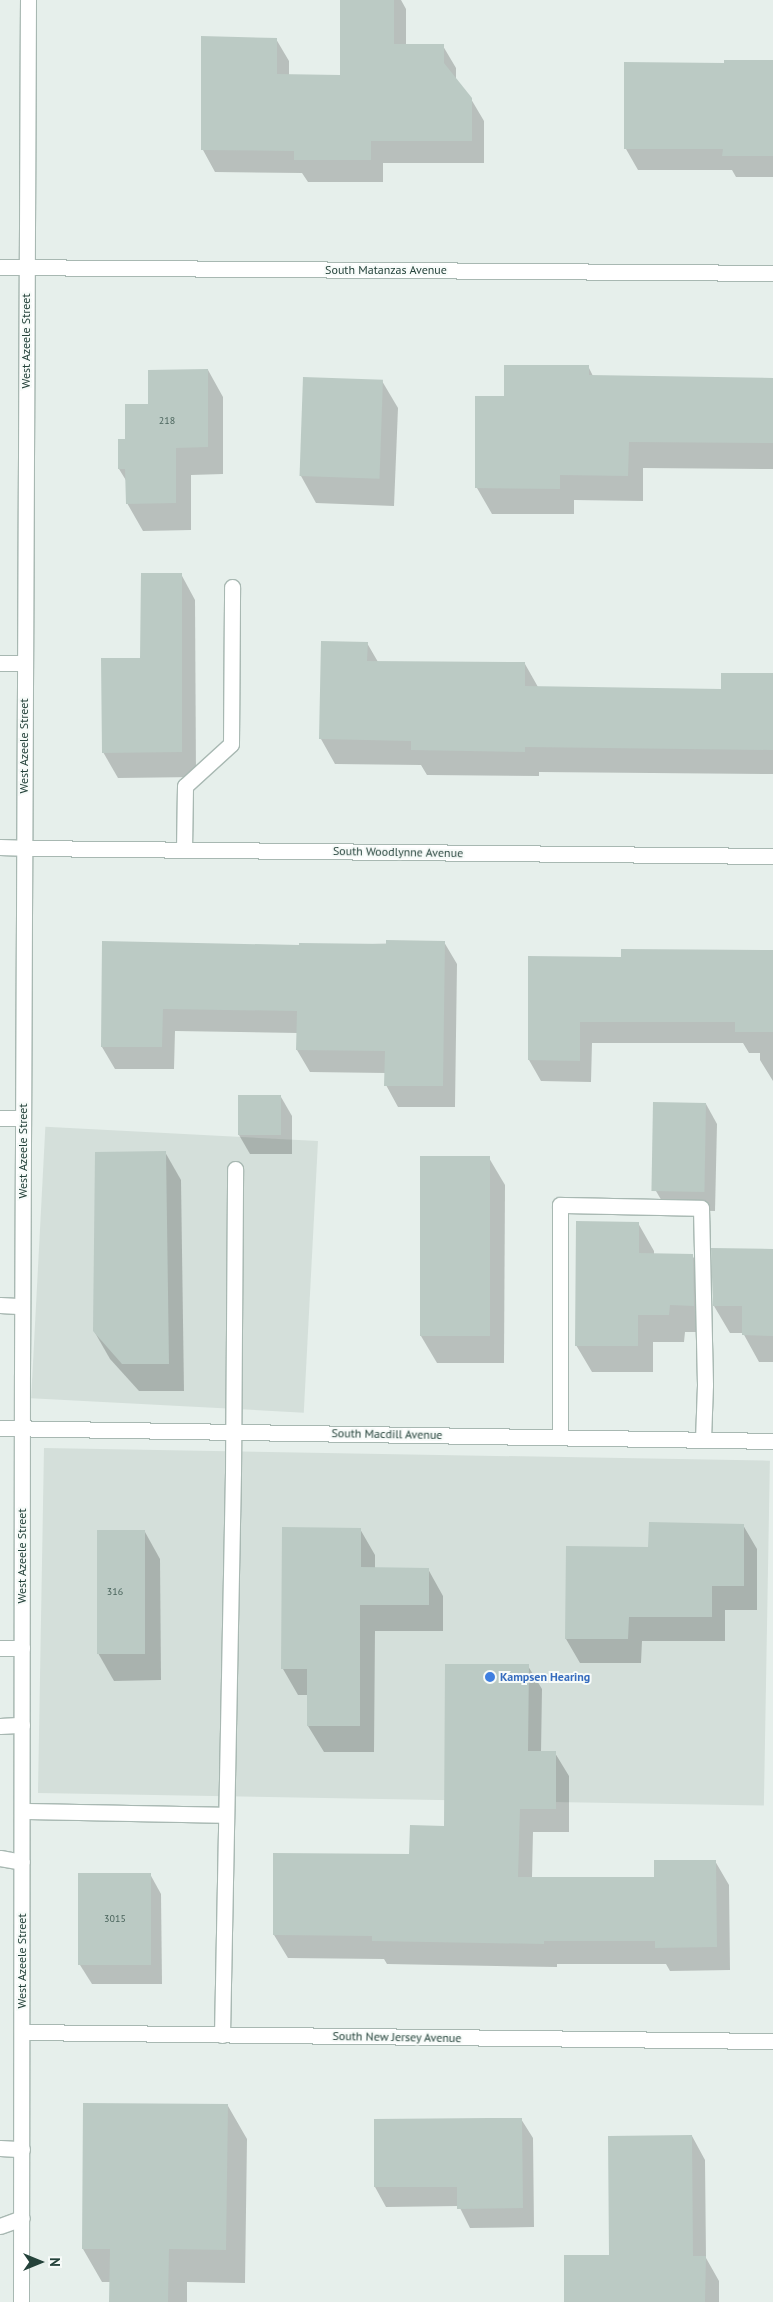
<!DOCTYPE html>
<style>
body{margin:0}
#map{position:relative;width:773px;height:2302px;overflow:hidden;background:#e6efeb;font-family:"PT Sans",sans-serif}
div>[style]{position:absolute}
.built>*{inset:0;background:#d4dfda;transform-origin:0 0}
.shadow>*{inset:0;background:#0003}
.building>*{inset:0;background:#bbcac4;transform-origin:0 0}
.roads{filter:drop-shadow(1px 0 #a8b8b2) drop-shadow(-1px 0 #a8b8b2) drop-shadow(0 1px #a8b8b2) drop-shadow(0 -1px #a8b8b2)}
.lane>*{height:15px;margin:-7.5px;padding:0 7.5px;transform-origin:7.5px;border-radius:7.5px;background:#fff}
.street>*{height:15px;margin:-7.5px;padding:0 7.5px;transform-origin:7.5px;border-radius:7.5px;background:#fff}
.secondary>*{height:15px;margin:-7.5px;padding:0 7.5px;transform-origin:7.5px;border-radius:7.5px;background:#fff}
.dots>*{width:14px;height:14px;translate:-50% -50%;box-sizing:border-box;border:2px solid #f7fbf9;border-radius:50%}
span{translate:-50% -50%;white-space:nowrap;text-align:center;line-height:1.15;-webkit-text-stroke:4px #f7fbf9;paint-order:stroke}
.number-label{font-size:10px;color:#4a645c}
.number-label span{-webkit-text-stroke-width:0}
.street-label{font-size:12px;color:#24423a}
.shop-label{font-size:12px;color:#366cbe;font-weight:700}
.left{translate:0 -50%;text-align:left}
.north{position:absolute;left:15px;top:2237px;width:50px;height:50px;-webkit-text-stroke:4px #f7fbf9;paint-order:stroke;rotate:90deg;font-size:14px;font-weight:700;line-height:20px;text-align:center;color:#24423a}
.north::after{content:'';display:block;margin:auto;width:18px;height:22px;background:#24423a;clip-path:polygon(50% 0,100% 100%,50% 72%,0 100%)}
</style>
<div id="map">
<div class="built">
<i style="left:318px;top:1141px;width:272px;height:273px;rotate:93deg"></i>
<i style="left:44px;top:1448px;width:726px;height:345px;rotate:1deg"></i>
</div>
<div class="shadow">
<i style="clip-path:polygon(341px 0,401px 0,406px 9px,406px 46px,443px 46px,456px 68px,456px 80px,471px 99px,484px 121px,484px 163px,383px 163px,383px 182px,308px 182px,302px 173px,215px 172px,203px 150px,276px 39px,289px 61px,289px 75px,341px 76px)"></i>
<i style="clip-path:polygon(773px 61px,773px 177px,736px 177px,732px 170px,638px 170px,626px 149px,725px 65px)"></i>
<i style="clip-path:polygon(588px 366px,593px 376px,773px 379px,773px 469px,643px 468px,643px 501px,574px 500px,574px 514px,492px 514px,477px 488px,505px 397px)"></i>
<i style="clip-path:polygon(208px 370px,223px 397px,223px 474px,191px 475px,191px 530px,143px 531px,127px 503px,127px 482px,119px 469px,126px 440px,150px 405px)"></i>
<i style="clip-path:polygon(304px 378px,382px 381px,398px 408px,394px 506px,316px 503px,301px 476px)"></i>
<i style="clip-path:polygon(181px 574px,195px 600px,196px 777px,118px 778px,103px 752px,141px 660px)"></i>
<i style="clip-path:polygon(322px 643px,367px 643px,378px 662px,525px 664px,538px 687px,722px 690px,773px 675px,773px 774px,539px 772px,539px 776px,427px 775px,421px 765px,335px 764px,321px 739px)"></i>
<i style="clip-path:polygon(444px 942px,457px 964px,455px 1107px,398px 1107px,386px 1085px,386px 1073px,310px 1072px,297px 1050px,298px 1033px,175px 1031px,174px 1069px,115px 1069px,102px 1047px,103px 943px,300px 946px)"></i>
<i style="clip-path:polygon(773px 952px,773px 1081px,760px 1060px,760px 1053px,749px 1053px,743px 1043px,592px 1043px,591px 1082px,541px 1081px,529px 1060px,622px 958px)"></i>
<i style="clip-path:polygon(281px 1097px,292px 1116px,292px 1154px,250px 1154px,239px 1135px)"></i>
<i style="clip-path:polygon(706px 1104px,717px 1124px,715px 1211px,667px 1210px,656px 1191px)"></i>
<i style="clip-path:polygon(165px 1152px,181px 1180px,184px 1391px,139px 1391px,110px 1359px,94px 1331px)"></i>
<i style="clip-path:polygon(489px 1158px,505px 1185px,504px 1363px,437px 1363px,421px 1336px)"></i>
<i style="clip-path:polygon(638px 1223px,654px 1251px,654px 1254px,692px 1255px,708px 1282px,709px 1332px,685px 1332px,684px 1342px,653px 1342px,653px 1372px,592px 1372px,576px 1345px)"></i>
<i style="clip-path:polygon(773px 1250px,773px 1362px,759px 1362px,743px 1333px,730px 1333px,714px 1306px)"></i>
<i style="clip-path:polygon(743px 1525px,757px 1549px,757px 1610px,725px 1610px,725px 1641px,642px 1641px,641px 1663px,580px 1663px,566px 1639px,567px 1547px,650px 1548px)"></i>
<i style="clip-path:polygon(360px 1529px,375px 1555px,375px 1568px,428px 1569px,443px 1596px,443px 1631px,375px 1631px,374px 1752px,324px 1752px,308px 1726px,308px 1695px,298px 1695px,283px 1669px)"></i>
<i style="clip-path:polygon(145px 1532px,160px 1559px,161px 1680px,114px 1681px,98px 1653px)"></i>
<i style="clip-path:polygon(528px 1666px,542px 1689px,541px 1753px,555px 1753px,569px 1776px,569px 1832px,533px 1832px,532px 1878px,655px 1878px,715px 1861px,729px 1885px,730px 1970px,670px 1971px,666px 1964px,557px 1964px,557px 1967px,387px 1964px,384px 1959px,288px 1958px,274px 1935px,411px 1856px,445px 1827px)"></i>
<i style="clip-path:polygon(150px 1874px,161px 1894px,162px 1984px,92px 1984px,80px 1965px)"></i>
<i style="clip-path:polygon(228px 2106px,247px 2139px,245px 2283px,187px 2282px,187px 2302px,111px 2302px,111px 2282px,102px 2282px,83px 2249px)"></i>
<i style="clip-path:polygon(521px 2119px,533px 2138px,534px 2227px,470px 2228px,459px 2206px,386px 2207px,375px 2187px,375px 2121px)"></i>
<i style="clip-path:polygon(692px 2136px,705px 2160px,706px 2258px,719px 2281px,719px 2302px,566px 2302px,610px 2256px)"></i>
</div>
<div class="building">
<i style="clip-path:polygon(340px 0,394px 0,394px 44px,444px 44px,444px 63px,472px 98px,472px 141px,371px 141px,371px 160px,294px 160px,294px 151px,201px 150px,201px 36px,277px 38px,277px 74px,340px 75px)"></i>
<i style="clip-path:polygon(724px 60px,773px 60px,773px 156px,722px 156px,723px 149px,624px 149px,624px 62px,724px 63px)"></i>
<i style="clip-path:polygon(504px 365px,589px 365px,589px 375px,773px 378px,773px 443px,629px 442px,628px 476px,560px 475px,560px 489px,475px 488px,475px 396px,504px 396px)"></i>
<i style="clip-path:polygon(208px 369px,208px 447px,176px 448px,176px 503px,126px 504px,125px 469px,118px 469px,118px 439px,125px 439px,125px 404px,148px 404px,148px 370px)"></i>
<i style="left:303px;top:377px;width:80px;height:99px;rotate:2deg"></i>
<i style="clip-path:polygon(141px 573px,182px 573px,182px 752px,102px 753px,101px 658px,140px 658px)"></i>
<i style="clip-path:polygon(321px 641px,368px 642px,367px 661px,525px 662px,525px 686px,721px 689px,721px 673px,773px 673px,773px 750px,525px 747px,525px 752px,411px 750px,411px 741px,319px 739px)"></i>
<i style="clip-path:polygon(386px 940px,445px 941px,443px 1086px,384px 1086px,385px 1051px,296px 1050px,297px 1011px,163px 1009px,162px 1047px,101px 1047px,102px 941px,299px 945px,299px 943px,386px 944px)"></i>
<i style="clip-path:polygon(621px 949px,773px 950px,773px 1032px,735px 1032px,735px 1022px,580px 1022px,580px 1061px,528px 1060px,528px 956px,621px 957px)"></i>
<i style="left:238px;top:1095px;width:43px;height:40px"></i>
<i style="left:653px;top:1102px;width:53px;height:89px;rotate:1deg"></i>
<i style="clip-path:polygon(166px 1151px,169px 1364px,122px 1364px,93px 1331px,95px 1152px)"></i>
<i style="left:420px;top:1156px;width:70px;height:180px"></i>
<i style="clip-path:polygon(576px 1221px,639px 1222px,639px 1253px,693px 1254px,694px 1306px,670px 1305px,669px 1315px,638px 1315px,638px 1346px,575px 1346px)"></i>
<i style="clip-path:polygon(711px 1248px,773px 1249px,773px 1336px,742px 1335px,742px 1306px,713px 1306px)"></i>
<i style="clip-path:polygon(649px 1522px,744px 1524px,744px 1586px,712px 1586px,712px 1617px,629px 1617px,628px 1639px,565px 1639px,566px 1546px,648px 1547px)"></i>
<i style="clip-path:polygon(282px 1527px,361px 1528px,361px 1567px,429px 1568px,429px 1605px,360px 1605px,360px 1726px,307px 1726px,307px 1669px,281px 1669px)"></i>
<i style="left:97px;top:1530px;width:48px;height:124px"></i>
<i style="clip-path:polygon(445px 1664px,529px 1664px,528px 1751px,556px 1751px,556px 1809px,520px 1809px,518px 1877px,654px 1877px,654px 1860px,716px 1860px,717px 1947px,655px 1948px,655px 1941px,544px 1941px,544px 1944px,372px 1941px,372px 1936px,273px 1935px,273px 1853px,409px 1854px,410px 1825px,444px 1826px)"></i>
<i style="left:151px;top:1873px;width:92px;height:73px;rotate:90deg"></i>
<i style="clip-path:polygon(83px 2103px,228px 2104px,226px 2250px,169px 2249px,168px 2302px,109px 2302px,110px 2249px,82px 2249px)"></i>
<i style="clip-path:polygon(489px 2118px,522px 2118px,523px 2208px,457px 2209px,457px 2187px,374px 2187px,374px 2119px)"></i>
<i style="clip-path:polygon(692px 2135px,693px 2256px,706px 2256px,705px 2302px,564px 2302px,564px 2255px,609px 2255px,608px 2136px)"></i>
</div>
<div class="roads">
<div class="lane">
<i style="left:0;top:663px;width:24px"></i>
<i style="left:0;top:847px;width:23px;rotate:2deg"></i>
<i style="left:184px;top:850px;width:64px;rotate:-89.1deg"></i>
<i style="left:185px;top:786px;width:62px;rotate:-42.4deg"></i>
<i style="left:231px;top:744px;width:157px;rotate:-89.6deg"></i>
<i style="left:0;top:1118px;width:23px"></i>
<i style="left:0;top:1305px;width:22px;rotate:3deg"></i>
<i style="left:560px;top:1437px;width:232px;rotate:-90deg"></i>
<i style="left:560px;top:1205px;width:141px;rotate:1.2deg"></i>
<i style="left:701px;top:1208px;width:177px;rotate:88.7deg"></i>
<i style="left:705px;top:1385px;width:54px;rotate:92.1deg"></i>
<i style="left:0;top:1648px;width:22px"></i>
<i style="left:0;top:1726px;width:22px;rotate:-3deg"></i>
<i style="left:22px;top:1811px;width:204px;rotate:1.1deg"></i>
<i style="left:0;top:1858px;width:22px;rotate:10deg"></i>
<i style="left:222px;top:2035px;width:562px;rotate:-88.88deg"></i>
<i style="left:233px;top:1473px;width:304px;rotate:-89.6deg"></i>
<i style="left:0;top:2148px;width:22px;rotate:3deg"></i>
<i style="left:0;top:2226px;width:23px;rotate:-20deg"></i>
</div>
<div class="street">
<i style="left:0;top:267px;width:773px;rotate:0.44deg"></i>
<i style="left:23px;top:848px;width:750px;rotate:0.61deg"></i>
<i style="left:22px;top:2032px;width:751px;rotate:0.69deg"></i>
</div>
<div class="secondary">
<i style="left:0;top:1428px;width:773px;rotate:0.96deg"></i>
<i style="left:21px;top:2302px;width:928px;rotate:-89.94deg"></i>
<i style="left:22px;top:1374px;width:1374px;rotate:-89.75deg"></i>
</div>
</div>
<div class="dots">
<i style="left:490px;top:1677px;background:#3f7fe0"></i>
</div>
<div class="number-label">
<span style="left:167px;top:421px">218</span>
<span style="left:115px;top:1592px">316</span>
<span style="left:115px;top:1919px">3015</span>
</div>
<div class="street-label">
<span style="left:386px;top:270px">South Matanzas Avenue</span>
<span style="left:26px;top:341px;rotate:-90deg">West Azeele Street</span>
<span style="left:24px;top:746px;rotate:-90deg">West Azeele Street</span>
<span style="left:398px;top:852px;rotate:1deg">South Woodlynne Avenue</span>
<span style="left:23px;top:1151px;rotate:-90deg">West Azeele Street</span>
<span style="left:387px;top:1434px;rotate:1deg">South Macdill Avenue</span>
<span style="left:22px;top:1556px;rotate:-90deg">West Azeele Street</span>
<span style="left:22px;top:1961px;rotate:-90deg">West Azeele Street</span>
<span style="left:397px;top:2037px;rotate:1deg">South New Jersey Avenue</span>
</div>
<div class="shop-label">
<span class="left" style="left:500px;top:1677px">Kampsen Hearing</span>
</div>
<div class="north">N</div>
</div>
